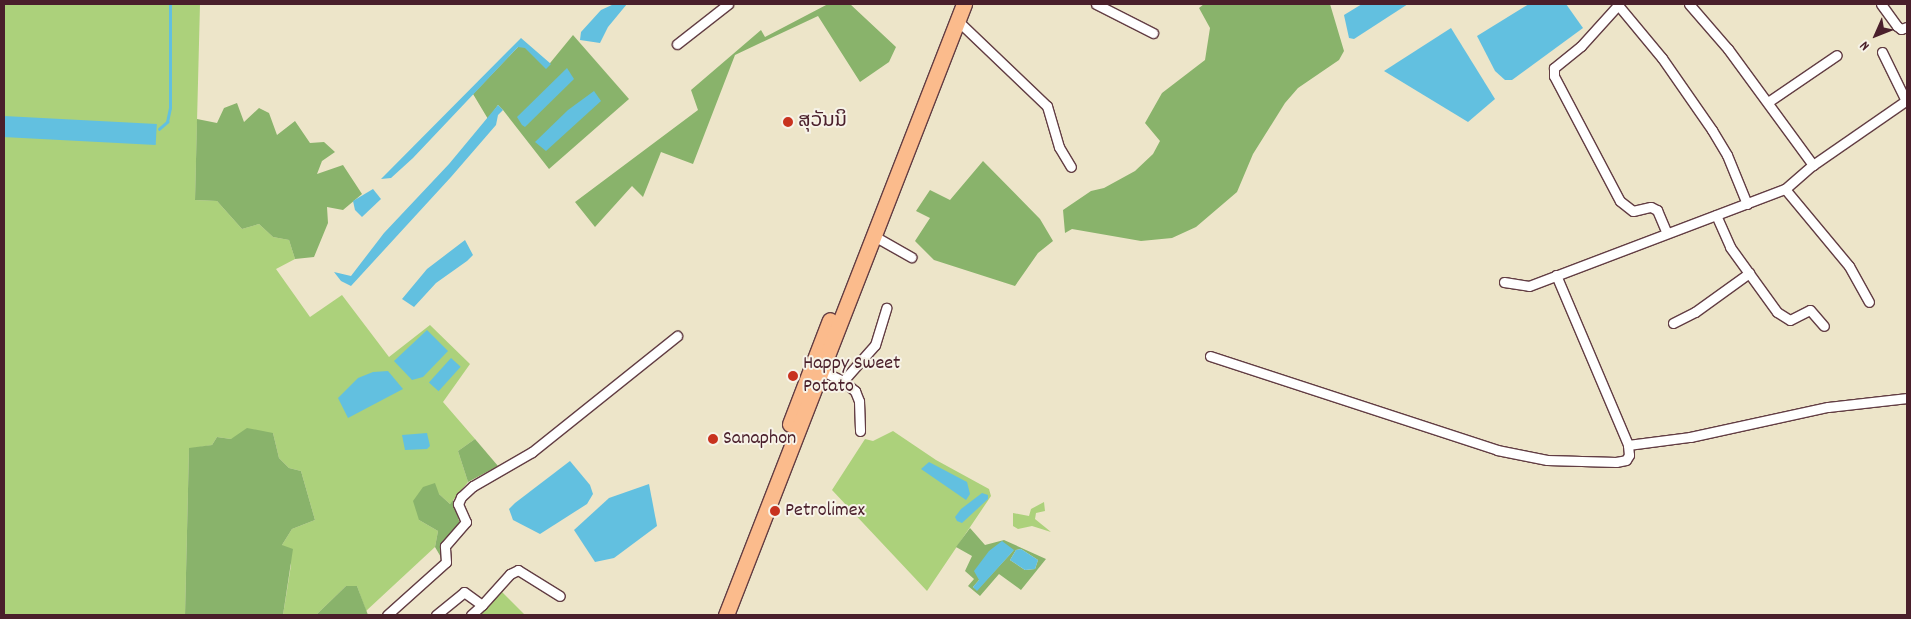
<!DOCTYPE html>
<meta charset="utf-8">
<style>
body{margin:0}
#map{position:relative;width:1911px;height:619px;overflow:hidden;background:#ede5c9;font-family:Dekko,"Noto Sans Lao",sans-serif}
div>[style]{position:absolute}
.green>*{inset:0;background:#acd17b}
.forest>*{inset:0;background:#89b36b}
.water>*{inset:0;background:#62c0e0;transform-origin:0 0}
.stream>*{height:2.5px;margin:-1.25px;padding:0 1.25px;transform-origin:1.25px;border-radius:1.25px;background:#62c0e0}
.roads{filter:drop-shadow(1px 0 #623d43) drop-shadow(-1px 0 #623d43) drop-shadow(0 1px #623d43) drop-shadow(0 -1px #623d43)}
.street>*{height:9px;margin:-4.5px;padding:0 4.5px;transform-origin:4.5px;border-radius:4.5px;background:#fff}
.highway>*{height:15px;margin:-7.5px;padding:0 7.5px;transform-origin:7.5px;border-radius:7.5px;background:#fbbb8c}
.dots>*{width:14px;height:14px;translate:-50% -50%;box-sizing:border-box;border:2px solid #f7f3e8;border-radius:50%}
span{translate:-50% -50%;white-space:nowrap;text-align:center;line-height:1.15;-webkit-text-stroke:4px #f7f3e8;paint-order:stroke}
.poi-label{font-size:20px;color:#4a1f2b}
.left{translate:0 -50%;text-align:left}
.frame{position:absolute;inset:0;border:5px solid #4a1f2b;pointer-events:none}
.north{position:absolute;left:1851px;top:10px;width:50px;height:50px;-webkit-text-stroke:4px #f7f3e8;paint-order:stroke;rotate:226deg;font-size:14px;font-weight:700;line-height:20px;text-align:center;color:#4a1f2b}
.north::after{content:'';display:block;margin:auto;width:18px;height:22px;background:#4a1f2b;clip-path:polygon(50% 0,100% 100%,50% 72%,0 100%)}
</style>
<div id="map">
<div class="green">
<i style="clip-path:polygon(4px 4px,200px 4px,195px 200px,217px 201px,242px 229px,259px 224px,273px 237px,289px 240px,295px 259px,276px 269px,310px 317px,342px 295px,389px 357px,430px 325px,470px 364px,443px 402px,475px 439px,458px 451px,468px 482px,450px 504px,439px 494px,419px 520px,438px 531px,435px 547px,366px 611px,357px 586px,346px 586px,316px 615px,283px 615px,291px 565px,282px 545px,292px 529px,315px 520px,301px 471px,289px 468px,279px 458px,273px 433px,231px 439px,217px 437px,212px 445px,189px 449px,185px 615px,4px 615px)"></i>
<i style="clip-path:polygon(893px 431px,936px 460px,989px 489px,991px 496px,927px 591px,832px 490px,865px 439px,873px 441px)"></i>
<i style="clip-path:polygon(1044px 502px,1045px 511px,1036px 513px,1035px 519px,1051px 532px,1032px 526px,1018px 529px,1013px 526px,1013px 513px,1029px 516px,1031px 509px)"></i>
<i style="clip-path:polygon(502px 592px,525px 615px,478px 615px)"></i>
</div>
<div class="forest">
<i style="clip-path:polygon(828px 4px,850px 4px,896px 47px,889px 62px,860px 82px,818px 16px,735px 55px,693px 164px,661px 152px,643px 197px,632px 186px,595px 227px,575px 202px,698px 110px,691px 90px,761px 30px,765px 37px)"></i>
<i style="clip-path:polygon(1204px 4px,1330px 4px,1344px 51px,1339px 60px,1298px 88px,1285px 103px,1253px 154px,1237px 192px,1196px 227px,1172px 238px,1141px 241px,1072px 229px,1065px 233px,1063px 210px,1091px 191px,1104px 188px,1135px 171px,1153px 154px,1160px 141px,1145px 123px,1162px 93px,1205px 60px,1210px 28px,1199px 8px)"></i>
<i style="clip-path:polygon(573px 35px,629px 99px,549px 169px,503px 110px,498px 105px,488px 119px,473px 94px,518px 47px,525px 47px,546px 68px)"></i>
<i style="clip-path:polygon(237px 103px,244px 122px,259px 108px,269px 113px,277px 135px,295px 121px,310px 143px,324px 142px,335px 152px,322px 161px,317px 174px,343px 165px,362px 194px,343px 210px,327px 207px,328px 223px,314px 257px,295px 259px,289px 240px,273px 237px,259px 224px,242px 229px,217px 201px,195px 200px,197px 119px,217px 123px,224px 108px)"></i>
<i style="clip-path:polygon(983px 161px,1040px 219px,1053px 241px,1038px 253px,1015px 286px,934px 260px,915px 241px,930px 218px,916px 211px,930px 190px,950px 200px)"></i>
<i style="clip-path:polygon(247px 428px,273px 433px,279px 458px,289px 468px,301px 471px,315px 520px,292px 529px,282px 545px,293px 549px,283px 615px,185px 615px,189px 448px,212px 445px,217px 437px,231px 439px)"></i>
<i style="clip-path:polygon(475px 439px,498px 466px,468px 482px,458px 451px)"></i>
<i style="clip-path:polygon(435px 483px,439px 494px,450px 504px,453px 500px,460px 524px,442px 559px,435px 547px,438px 531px,419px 520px,413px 501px,423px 487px)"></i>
<i style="clip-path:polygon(evenodd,970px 528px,985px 545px,1004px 540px,1046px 559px,1021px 590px,999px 574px,980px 596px,968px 586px,974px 579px,965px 571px,972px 556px,956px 547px,970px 528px,1021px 549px,1038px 560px,1035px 569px,1025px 570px,1010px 560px,1016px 550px,1021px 549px,970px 528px,1014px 550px,977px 590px,973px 587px,979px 580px,1014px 550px)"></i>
<i style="clip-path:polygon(346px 586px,357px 586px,368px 615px,316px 615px)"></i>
</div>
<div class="water">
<i style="clip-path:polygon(614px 4px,627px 4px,608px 27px,600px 43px,580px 40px,581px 32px,601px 10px)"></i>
<i style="clip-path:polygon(1362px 4px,1408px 4px,1354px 39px,1349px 38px,1344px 15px)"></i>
<i style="clip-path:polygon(1529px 4px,1566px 4px,1583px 28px,1512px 80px,1505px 80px,1495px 71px,1477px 36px)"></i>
<i style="clip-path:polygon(1451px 28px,1495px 99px,1468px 122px,1384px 71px)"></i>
<i style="clip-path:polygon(521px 38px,551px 64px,546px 69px,525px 48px,518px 47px,413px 158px,391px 178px,381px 179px)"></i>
<i style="clip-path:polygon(567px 68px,574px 79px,525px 127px,522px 125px,517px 117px)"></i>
<i style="clip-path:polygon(594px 91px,601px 101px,546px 151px,535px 142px,568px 110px)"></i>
<i style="clip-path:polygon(498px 105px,503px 110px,498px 115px,496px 125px,451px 177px,351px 286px,341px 281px,334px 272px,351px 276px,384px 233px,449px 164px)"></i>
<i style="left:4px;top:116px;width:153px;height:21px;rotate:3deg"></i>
<i style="clip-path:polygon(373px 189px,381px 199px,362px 217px,355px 210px,353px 201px)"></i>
<i style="clip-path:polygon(465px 240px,473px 255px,467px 261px,436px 283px,414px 307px,402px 299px,427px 269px)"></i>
<i style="clip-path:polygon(427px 330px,448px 351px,423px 377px,412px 380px,394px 361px)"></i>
<i style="left:451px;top:358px;width:13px;height:33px;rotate:42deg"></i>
<i style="clip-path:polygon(388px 371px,403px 389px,348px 418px,338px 398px,358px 378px,373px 372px)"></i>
<i style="clip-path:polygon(427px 433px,430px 446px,427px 449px,405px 450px,402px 435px)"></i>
<i style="clip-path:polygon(570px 461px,590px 485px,593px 494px,587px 504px,540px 534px,513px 520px,509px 509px,515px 503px)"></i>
<i style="clip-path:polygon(929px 462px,967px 482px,970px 494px,966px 500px,921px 469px)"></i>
<i style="clip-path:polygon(649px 484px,657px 526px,614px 558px,595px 562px,574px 530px,609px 498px)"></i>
<i style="clip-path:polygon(982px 493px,988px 495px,988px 499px,962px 523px,957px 521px,955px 517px,961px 509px)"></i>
<i style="clip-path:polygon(1002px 541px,1014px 550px,977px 591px,973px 587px,979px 580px,974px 571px,989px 551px)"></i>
<i style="clip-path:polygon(1021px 549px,1038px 560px,1035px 569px,1025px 570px,1010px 560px,1016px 550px)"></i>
</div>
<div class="stream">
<i style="left:159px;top:129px;width:11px;rotate:-41deg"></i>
<i style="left:167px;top:122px;width:14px;rotate:-78deg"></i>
<i style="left:170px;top:108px;width:104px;rotate:-90deg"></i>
</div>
<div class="roads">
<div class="street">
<i style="left:1096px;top:4px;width:64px;rotate:27deg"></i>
<i style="left:1619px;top:4px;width:57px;rotate:132.1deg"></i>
<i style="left:1581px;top:46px;width:35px;rotate:141deg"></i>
<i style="left:1554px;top:68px;width:8px;rotate:90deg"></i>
<i style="left:1554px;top:76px;width:141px;rotate:62.2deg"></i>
<i style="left:1620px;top:201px;width:16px;rotate:38deg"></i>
<i style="left:1633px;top:211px;width:18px;rotate:-13deg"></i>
<i style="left:1651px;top:207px;width:7px;rotate:27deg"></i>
<i style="left:1657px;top:210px;width:25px;rotate:67deg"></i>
<i style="left:1689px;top:4px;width:60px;rotate:49.1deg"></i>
<i style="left:1728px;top:49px;width:144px;rotate:53.8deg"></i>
<i style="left:1881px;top:4px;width:27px;rotate:54deg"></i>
<i style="left:1897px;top:26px;width:5px;rotate:37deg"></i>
<i style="left:1901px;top:29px;width:6px;rotate:-18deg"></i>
<i style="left:1618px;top:5px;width:69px;rotate:50.3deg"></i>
<i style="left:1662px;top:58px;width:88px;rotate:55.2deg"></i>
<i style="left:1712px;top:130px;width:29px;rotate:59deg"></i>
<i style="left:1727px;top:155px;width:53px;rotate:67.8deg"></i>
<i style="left:958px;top:21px;width:123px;rotate:43.7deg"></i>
<i style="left:1047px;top:106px;width:43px;rotate:73.7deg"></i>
<i style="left:1059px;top:147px;width:23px;rotate:59deg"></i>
<i style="left:677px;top:44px;width:65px;rotate:-38.1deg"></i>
<i style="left:1882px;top:52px;width:55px;rotate:63.9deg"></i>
<i style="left:1768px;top:102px;width:83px;rotate:-34.3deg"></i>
<i style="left:1785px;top:189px;width:100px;rotate:50.3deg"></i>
<i style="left:1849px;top:266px;width:41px;rotate:60.9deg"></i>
<i style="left:1716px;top:215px;width:35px;rotate:66deg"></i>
<i style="left:1730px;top:247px;width:80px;rotate:54.1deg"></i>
<i style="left:1777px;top:312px;width:15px;rotate:32deg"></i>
<i style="left:1790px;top:320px;width:22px;rotate:-27deg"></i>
<i style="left:1810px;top:310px;width:21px;rotate:49deg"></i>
<i style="left:874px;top:236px;width:43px;rotate:29.6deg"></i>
<i style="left:1556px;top:275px;width:185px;rotate:67deg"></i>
<i style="left:1504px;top:282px;width:25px;rotate:9deg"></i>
<i style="left:1529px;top:286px;width:274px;rotate:-20.8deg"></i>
<i style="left:1785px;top:189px;width:37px;rotate:-41deg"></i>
<i style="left:1813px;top:165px;width:114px;rotate:-34.7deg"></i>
<i style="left:1673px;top:323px;width:25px;rotate:-27deg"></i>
<i style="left:1695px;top:312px;width:67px;rotate:-35.8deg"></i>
<i style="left:1210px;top:356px;width:302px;rotate:18.1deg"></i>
<i style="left:1497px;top:450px;width:51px;rotate:11.3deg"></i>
<i style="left:1547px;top:460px;width:69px;rotate:1.7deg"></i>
<i style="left:1616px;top:462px;width:10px;rotate:-11deg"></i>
<i style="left:1626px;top:460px;width:6px;rotate:-59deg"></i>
<i style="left:1629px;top:455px;width:10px;rotate:-96deg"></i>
<i style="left:1628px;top:445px;width:63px;rotate:-7.4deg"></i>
<i style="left:1690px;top:437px;width:141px;rotate:-12.3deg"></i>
<i style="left:1828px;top:407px;width:80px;rotate:-6.5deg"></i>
<i style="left:822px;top:371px;width:23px;rotate:25deg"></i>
<i style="left:843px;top:381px;width:16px;rotate:40deg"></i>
<i style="left:855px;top:391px;width:11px;rotate:68deg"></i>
<i style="left:859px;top:401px;width:30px;rotate:88deg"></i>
<i style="left:843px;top:381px;width:48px;rotate:-48.4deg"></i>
<i style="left:875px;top:345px;width:39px;rotate:-73deg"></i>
<i style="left:482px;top:605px;width:42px;rotate:-47.9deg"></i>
<i style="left:510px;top:574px;width:9px;rotate:-27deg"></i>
<i style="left:518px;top:570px;width:49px;rotate:31.8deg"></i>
<i style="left:387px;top:615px;width:79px;rotate:-41.9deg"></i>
<i style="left:446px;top:562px;width:16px;rotate:-94deg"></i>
<i style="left:445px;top:546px;width:32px;rotate:-49deg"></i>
<i style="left:466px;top:522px;width:20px;rotate:-114deg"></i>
<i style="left:458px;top:504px;width:8px;rotate:-67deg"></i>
<i style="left:461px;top:497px;width:16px;rotate:-43deg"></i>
<i style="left:473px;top:486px;width:68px;rotate:-30deg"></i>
<i style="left:532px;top:452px;width:186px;rotate:-38.7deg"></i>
<i style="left:436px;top:615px;width:36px;rotate:-39deg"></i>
<i style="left:464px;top:592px;width:22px;rotate:36deg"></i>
<i style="left:482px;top:605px;width:15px;rotate:138deg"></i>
</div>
<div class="highway">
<i style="left:790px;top:424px;width:111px;rotate:-69deg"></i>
<i style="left:726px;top:615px;width:656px;rotate:-68.72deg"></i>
</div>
</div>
<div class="dots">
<i style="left:788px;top:122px;background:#c8321e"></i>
<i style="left:793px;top:376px;background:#c8321e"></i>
<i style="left:713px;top:439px;background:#c8321e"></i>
<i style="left:775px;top:511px;background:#c8321e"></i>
</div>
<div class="poi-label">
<span class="left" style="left:798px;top:122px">ສຸວັນນິ</span>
<span class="left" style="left:803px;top:376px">Happy Sweet<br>Potato</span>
<span class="left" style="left:723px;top:439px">Sanaphon</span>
<span class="left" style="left:785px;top:511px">Petrolimex</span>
</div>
<div class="frame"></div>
<div class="north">N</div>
</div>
